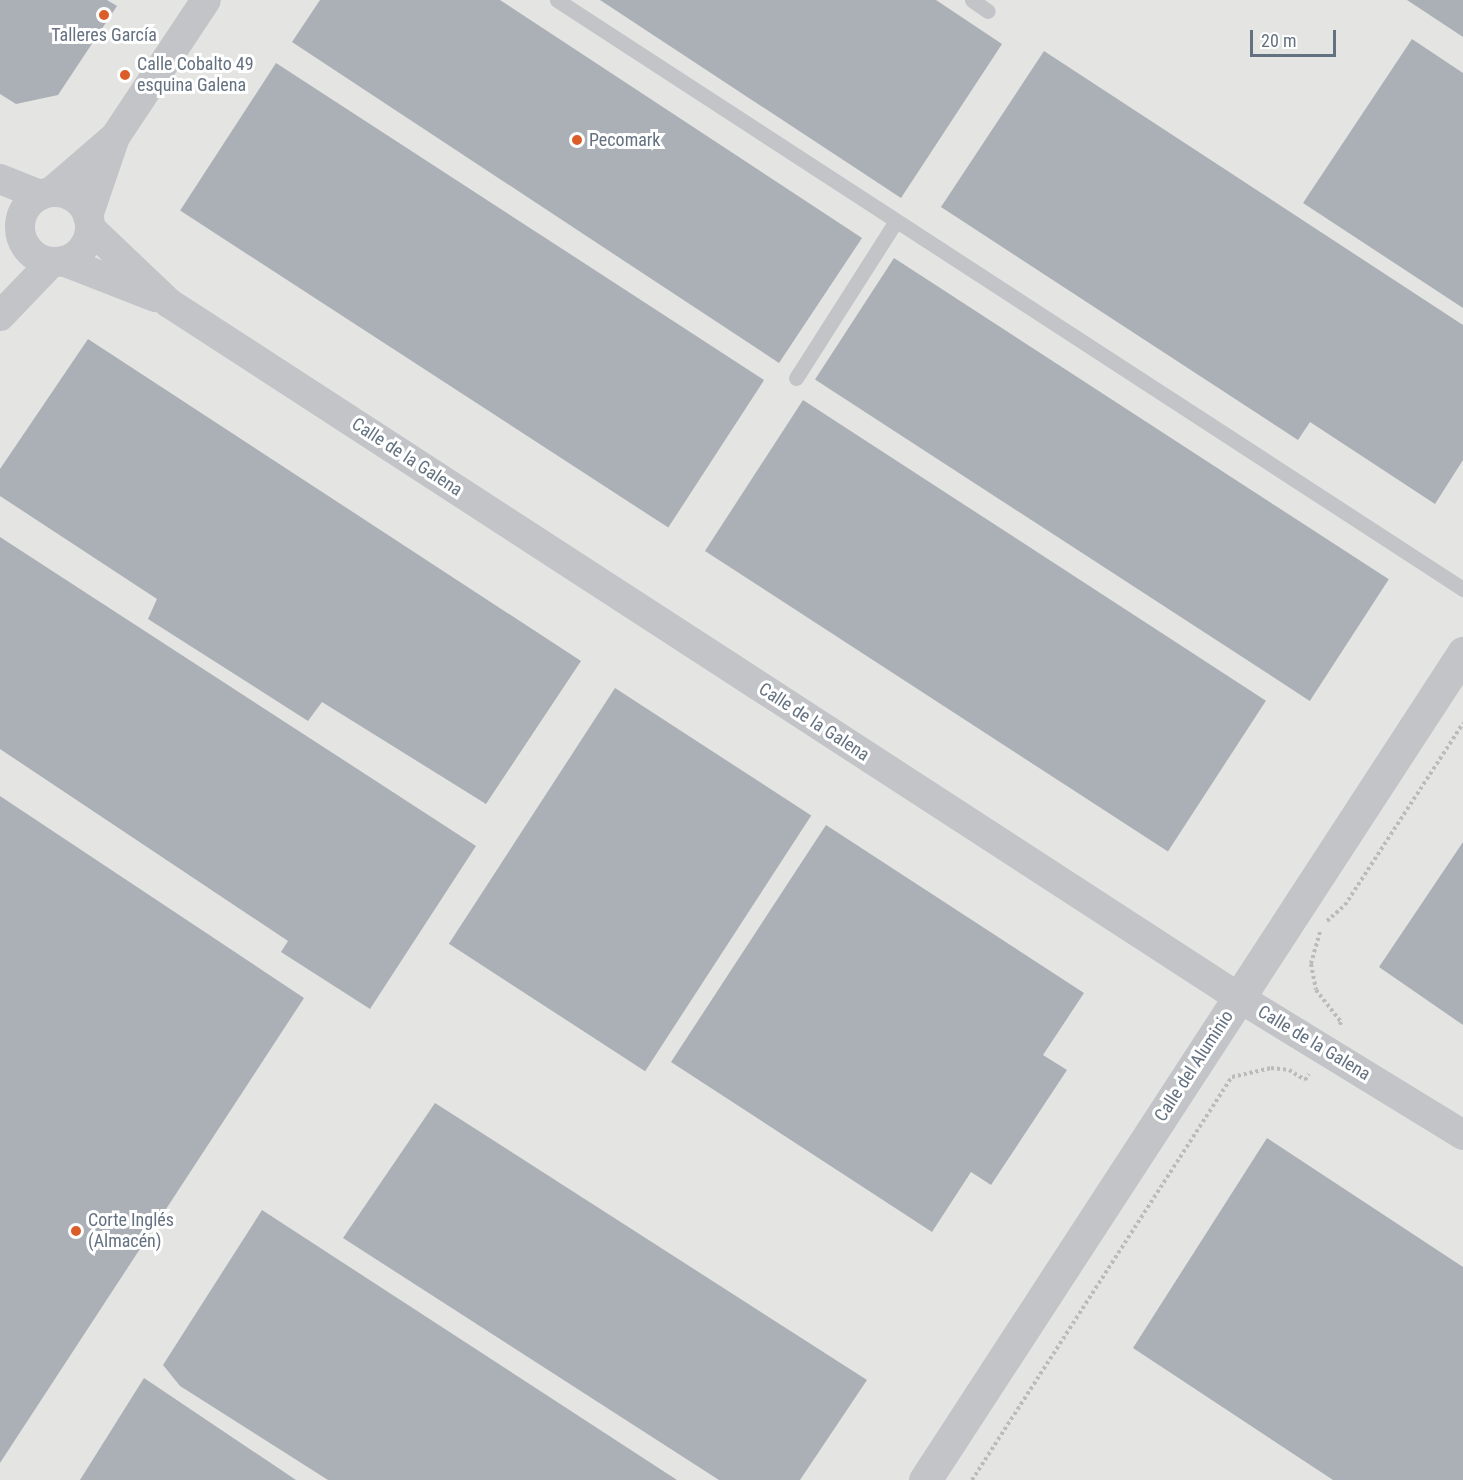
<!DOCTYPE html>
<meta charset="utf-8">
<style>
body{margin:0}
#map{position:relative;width:1463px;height:1480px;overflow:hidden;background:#f3f4f0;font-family:"Roboto Condensed",sans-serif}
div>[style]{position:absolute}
.built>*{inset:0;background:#e4e5e3;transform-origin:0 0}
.building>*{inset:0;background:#aab0b5;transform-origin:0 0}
.path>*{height:4px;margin-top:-2px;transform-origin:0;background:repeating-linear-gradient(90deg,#b9bbbd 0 3px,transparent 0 6px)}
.service>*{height:15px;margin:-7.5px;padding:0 7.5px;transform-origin:7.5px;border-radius:7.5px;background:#c2c4c8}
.minor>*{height:30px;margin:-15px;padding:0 15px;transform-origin:15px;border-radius:15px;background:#c2c4c8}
.minor>.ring{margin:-15px;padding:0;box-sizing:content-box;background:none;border:30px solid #c2c4c8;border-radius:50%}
.tertiary>*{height:33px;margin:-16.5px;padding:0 16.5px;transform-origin:16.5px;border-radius:16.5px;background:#c2c4c8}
.dots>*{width:16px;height:16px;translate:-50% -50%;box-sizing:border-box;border:3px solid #fff;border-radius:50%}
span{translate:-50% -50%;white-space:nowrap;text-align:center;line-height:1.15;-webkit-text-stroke:6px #fff;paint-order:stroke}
.poi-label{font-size:18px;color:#647180}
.left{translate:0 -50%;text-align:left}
.street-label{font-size:18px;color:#647180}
.scale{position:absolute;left:1250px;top:30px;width:86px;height:27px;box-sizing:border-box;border:3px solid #647180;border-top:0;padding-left:8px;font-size:18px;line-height:21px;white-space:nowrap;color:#647180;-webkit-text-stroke:4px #fff;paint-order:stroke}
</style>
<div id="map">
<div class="built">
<i style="left:0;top:0;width:1463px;height:1480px"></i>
</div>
<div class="building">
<i style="clip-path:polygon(0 0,107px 0,117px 6px,58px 95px,16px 104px,0 94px)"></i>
<i style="clip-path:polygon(320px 0,500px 0,862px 238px,779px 363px,292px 42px)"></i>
<i style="clip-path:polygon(600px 0,936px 0,1002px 44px,901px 198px)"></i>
<i style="clip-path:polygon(1407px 0,1463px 0,1463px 37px)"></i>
<i style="clip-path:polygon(1412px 39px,1463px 73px,1463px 308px,1303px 203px)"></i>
<i style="clip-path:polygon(1044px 51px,1463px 325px,1463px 460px,1435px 504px,1310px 422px,1298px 440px,941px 207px)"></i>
<i style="left:276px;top:63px;width:582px;height:176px;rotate:33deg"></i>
<i style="left:894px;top:258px;width:590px;height:145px;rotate:33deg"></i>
<i style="clip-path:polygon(88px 339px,581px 661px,486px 804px,322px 702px,308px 721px,148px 619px,157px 599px,0 496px,0 469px)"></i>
<i style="left:803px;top:400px;width:552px;height:180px;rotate:33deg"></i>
<i style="clip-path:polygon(0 537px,476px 846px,370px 1009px,281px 952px,288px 941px,0 749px)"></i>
<i style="left:615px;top:688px;width:234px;height:305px;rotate:33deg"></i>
<i style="clip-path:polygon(0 796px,304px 998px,0 1463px)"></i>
<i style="clip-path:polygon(826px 825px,1084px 993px,1043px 1055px,1067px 1070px,991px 1185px,971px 1172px,932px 1232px,671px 1062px)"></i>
<i style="clip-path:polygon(1463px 842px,1463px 1025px,1379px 967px)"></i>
<i style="clip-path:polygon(435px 1103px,867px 1380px,800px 1480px,719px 1480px,343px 1238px)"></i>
<i style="clip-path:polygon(1267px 1138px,1463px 1267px,1463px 1480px,1333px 1480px,1133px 1348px)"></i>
<i style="clip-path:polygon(262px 1210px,677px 1480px,328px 1480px,180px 1386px,163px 1365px)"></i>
<i style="clip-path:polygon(144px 1378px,296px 1480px,80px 1480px)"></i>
</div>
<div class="path">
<i style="left:1327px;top:921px;width:24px;rotate:-42deg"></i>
<i style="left:1345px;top:905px;width:217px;rotate:-57deg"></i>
<i style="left:1320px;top:932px;width:33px;rotate:106deg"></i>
<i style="left:1311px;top:964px;width:26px;rotate:79deg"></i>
<i style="left:1316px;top:990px;width:41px;rotate:52deg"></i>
<i style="left:1341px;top:1022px;width:5px;rotate:112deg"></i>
<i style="left:972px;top:1480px;width:480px;rotate:-57.2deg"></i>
<i style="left:1232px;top:1077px;width:40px;rotate:-13deg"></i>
<i style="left:1271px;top:1068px;width:18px;rotate:6deg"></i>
<i style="left:1289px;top:1070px;width:19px;rotate:32deg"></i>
<i style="left:1305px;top:1080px;width:7px;rotate:-56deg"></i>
</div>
<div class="service">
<i style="left:557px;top:0;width:1081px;rotate:33.03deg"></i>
<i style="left:972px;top:0;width:19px;rotate:35deg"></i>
<i style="left:796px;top:378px;width:186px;rotate:-57.5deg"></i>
</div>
<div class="minor">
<i style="left:0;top:179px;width:43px;rotate:21.8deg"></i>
<i style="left:51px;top:192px;width:84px;rotate:-40.7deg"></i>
<i style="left:115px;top:137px;width:164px;rotate:-56.4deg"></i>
<i class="ring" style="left:20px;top:192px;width:40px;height:40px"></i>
<i style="left:88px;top:216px;width:83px;rotate:-71.1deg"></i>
<i style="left:90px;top:228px;width:109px;rotate:43.5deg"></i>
<i style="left:169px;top:303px;width:1275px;rotate:32.99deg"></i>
<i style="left:1238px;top:997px;width:264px;rotate:31.5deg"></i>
<i style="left:63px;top:261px;width:99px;rotate:21.4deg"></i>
<i style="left:0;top:316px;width:75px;rotate:-46.1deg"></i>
</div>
<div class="tertiary">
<i style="left:925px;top:1480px;width:987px;rotate:-56.95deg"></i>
</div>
<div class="dots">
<i style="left:104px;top:15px;background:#db5d28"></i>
<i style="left:125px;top:75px;background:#db5d28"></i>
<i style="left:577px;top:140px;background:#db5d28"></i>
<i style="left:76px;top:1231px;background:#db5d28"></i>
</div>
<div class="poi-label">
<span style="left:104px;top:35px">Talleres García</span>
<span class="left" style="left:137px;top:75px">Calle Cobalto 49<br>esquina Galena</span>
<span class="left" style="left:589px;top:140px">Pecomark</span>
<span class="left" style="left:88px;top:1231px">Corte Inglés<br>(Almacén)</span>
</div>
<div class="street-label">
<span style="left:407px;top:457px;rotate:33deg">Calle de la Galena</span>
<span style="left:814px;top:722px;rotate:33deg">Calle de la Galena</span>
<span style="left:1314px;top:1043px;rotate:31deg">Calle de la Galena</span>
<span style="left:1194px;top:1066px;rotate:-57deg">Calle del Aluminio</span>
</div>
<div class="scale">20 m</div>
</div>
